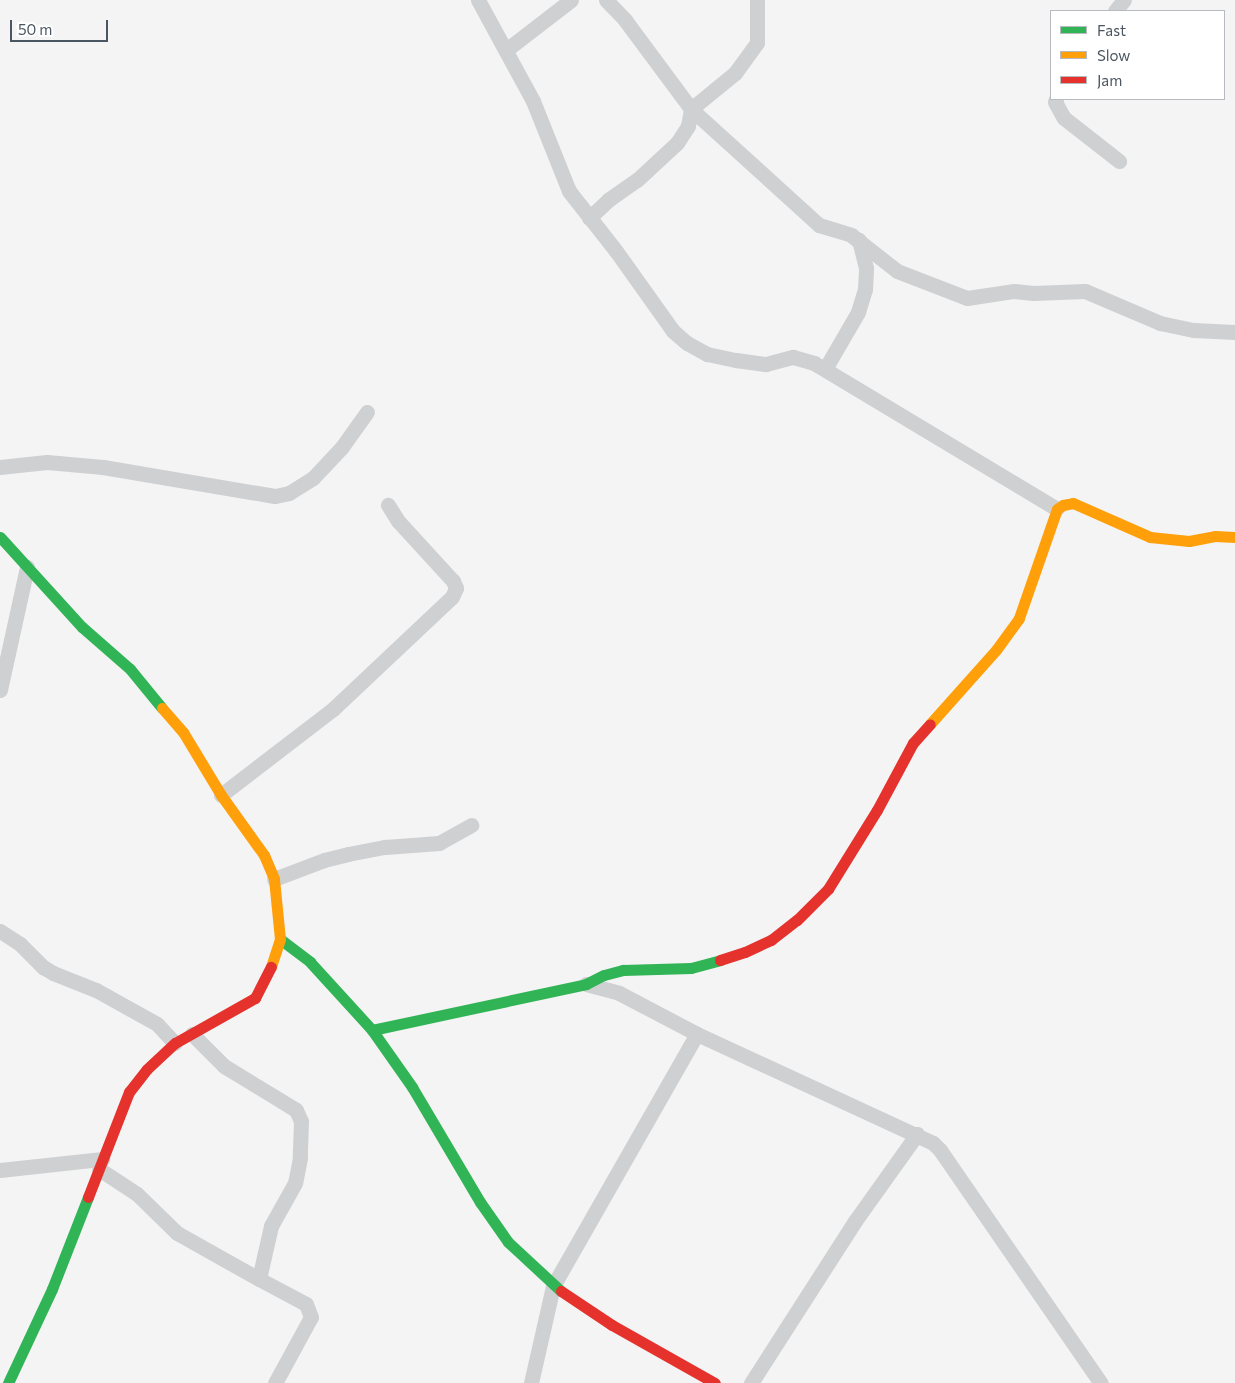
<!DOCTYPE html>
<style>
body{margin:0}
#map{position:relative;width:1235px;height:1383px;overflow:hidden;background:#f4f4f4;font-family:Commissioner,sans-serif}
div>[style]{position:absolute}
.street>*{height:15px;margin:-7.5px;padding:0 7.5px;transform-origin:7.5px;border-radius:7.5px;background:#ced0d2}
.fast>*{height:11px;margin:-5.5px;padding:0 5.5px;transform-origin:5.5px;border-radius:5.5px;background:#30b455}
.slow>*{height:11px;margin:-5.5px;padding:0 5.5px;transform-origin:5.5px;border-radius:5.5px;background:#ff9f0a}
.jam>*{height:11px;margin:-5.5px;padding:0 5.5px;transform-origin:5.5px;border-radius:5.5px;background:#e5322d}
span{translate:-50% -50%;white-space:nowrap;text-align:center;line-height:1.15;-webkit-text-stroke:5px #fff;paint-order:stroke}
.legend{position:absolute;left:1050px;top:10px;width:175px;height:90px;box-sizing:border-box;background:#fff;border:1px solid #b7bbc0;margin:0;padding:6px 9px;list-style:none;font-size:15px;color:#4a5661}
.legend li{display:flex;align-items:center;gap:10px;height:25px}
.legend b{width:25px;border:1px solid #b7bbc0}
.scale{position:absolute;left:10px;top:20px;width:98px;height:22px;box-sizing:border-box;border:2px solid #4a5661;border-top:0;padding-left:6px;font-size:15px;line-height:18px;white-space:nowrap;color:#4a5661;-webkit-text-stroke:4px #fff;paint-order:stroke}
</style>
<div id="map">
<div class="street">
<i style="left:478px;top:0;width:115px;rotate:61.4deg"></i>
<i style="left:533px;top:101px;width:97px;rotate:68.2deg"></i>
<i style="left:569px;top:191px;width:76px;rotate:51.9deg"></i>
<i style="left:616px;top:251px;width:98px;rotate:54.5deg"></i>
<i style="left:673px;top:331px;width:18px;rotate:41deg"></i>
<i style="left:687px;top:343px;width:23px;rotate:29deg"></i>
<i style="left:707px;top:354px;width:30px;rotate:12deg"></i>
<i style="left:736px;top:360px;width:30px;rotate:8deg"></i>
<i style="left:766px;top:364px;width:28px;rotate:-15deg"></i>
<i style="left:793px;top:357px;width:22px;rotate:16deg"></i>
<i style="left:814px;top:363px;width:283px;rotate:31deg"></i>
<i style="left:606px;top:0;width:28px;rotate:46deg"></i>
<i style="left:625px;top:20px;width:111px;rotate:53.4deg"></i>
<i style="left:691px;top:109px;width:173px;rotate:42.2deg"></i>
<i style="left:819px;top:225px;width:34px;rotate:17deg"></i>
<i style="left:851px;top:235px;width:58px;rotate:38deg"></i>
<i style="left:897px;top:271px;width:75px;rotate:21.1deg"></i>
<i style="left:967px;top:298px;width:48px;rotate:-8.5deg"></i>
<i style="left:1014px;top:291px;width:19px;rotate:6deg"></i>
<i style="left:1033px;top:293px;width:52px;rotate:-2.2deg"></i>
<i style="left:1085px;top:291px;width:82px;rotate:23.1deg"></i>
<i style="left:1160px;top:323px;width:35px;rotate:12deg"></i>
<i style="left:1194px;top:330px;width:41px;rotate:2.8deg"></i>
<i style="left:1115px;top:11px;width:14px;rotate:-51deg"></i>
<i style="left:506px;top:50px;width:82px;rotate:-37.6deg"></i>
<i style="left:1056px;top:99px;width:3px;rotate:108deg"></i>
<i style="left:1055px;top:102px;width:18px;rotate:61deg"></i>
<i style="left:1064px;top:118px;width:70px;rotate:38deg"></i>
<i style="left:589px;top:218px;width:26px;rotate:-43deg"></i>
<i style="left:608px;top:200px;width:35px;rotate:-35deg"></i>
<i style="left:637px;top:180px;width:54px;rotate:-42.8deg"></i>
<i style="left:677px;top:143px;width:20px;rotate:-57deg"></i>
<i style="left:688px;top:126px;width:17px;rotate:-80deg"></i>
<i style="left:691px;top:109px;width:57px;rotate:-39.3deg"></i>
<i style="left:735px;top:73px;width:37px;rotate:-54deg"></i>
<i style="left:757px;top:43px;width:43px;rotate:-90deg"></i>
<i style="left:825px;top:369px;width:66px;rotate:-59.9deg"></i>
<i style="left:858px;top:312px;width:24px;rotate:-73deg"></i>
<i style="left:865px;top:289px;width:21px;rotate:-87deg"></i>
<i style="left:866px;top:268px;width:29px;rotate:-104deg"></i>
<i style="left:0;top:467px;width:47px;rotate:-6.1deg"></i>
<i style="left:47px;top:462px;width:56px;rotate:5.1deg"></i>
<i style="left:103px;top:467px;width:174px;rotate:9.6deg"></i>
<i style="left:275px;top:496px;width:14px;rotate:-12deg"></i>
<i style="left:289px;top:493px;width:28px;rotate:-32deg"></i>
<i style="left:313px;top:478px;width:42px;rotate:-46.9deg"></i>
<i style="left:342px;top:447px;width:43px;rotate:-54.5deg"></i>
<i style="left:0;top:690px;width:126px;rotate:-77.6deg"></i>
<i style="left:221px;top:795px;width:141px;rotate:-37.5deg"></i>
<i style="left:333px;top:709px;width:163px;rotate:-43.3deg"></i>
<i style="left:452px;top:597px;width:10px;rotate:-66deg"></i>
<i style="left:456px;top:588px;width:8px;rotate:-113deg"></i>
<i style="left:453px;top:581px;width:81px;rotate:-132.5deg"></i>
<i style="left:398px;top:521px;width:19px;rotate:-122deg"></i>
<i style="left:274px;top:879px;width:53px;rotate:-20.8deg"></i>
<i style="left:324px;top:860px;width:25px;rotate:-14deg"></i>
<i style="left:348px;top:854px;width:38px;rotate:-11deg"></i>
<i style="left:385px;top:847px;width:54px;rotate:-4.2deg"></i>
<i style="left:439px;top:843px;width:37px;rotate:-29deg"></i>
<i style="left:0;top:931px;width:24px;rotate:33deg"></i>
<i style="left:20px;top:944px;width:33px;rotate:45deg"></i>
<i style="left:43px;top:967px;width:12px;rotate:31deg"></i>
<i style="left:53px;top:973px;width:46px;rotate:21.6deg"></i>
<i style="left:96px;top:990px;width:70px;rotate:29.1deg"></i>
<i style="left:157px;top:1024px;width:26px;rotate:47deg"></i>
<i style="left:586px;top:984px;width:34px;rotate:15deg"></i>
<i style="left:619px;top:993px;width:88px;rotate:27.7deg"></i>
<i style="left:697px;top:1034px;width:260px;rotate:24.8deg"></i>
<i style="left:933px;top:1143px;width:10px;rotate:45deg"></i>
<i style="left:940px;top:1150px;width:283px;rotate:55.4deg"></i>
<i style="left:192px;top:1034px;width:45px;rotate:45deg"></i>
<i style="left:224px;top:1066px;width:84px;rotate:31.4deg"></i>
<i style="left:296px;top:1110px;width:12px;rotate:66deg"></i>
<i style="left:301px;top:1121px;width:37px;rotate:92deg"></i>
<i style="left:300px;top:1158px;width:25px;rotate:101deg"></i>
<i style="left:295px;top:1183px;width:49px;rotate:119.2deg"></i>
<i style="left:271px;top:1226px;width:54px;rotate:102.8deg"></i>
<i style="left:259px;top:1279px;width:53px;rotate:28deg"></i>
<i style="left:306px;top:1304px;width:14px;rotate:69deg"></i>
<i style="left:311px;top:1317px;width:75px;rotate:118.6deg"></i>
<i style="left:99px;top:1169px;width:45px;rotate:33.3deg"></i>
<i style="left:137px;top:1194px;width:56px;rotate:44.3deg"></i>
<i style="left:177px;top:1233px;width:94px;rotate:29.3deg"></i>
<i style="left:0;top:1170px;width:103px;rotate:-6.2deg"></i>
<i style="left:531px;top:1383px;width:99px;rotate:-77.2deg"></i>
<i style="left:553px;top:1286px;width:290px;rotate:-60.3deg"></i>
<i style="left:751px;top:1383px;width:193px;rotate:-57.3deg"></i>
<i style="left:855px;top:1221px;width:107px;rotate:-54.5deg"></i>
</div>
<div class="fast">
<i style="left:0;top:537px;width:122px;rotate:47.7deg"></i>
<i style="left:82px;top:627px;width:64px;rotate:41.2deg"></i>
<i style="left:130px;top:669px;width:50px;rotate:50.6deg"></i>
<i style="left:280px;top:939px;width:38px;rotate:37deg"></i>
<i style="left:310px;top:962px;width:92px;rotate:47.6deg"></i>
<i style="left:372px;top:1030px;width:70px;rotate:54.9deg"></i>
<i style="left:412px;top:1087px;width:134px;rotate:59.4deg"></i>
<i style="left:480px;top:1202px;width:49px;rotate:55deg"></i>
<i style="left:508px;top:1242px;width:72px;rotate:42.8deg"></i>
<i style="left:372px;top:1030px;width:219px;rotate:-12.1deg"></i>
<i style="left:586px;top:984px;width:20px;rotate:-27deg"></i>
<i style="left:604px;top:975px;width:20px;rotate:-15deg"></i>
<i style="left:623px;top:970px;width:68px;rotate:-1.7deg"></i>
<i style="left:691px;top:968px;width:30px;rotate:-15deg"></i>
<i style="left:8px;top:1383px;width:104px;rotate:-64.9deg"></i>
<i style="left:52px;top:1289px;width:99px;rotate:-68.6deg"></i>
</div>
<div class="slow">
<i style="left:162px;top:708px;width:32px;rotate:49deg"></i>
<i style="left:183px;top:732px;width:74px;rotate:58.9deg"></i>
<i style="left:221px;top:795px;width:74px;rotate:54.4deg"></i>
<i style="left:264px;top:855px;width:26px;rotate:67deg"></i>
<i style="left:274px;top:879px;width:60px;rotate:84.3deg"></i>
<i style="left:280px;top:939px;width:29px;rotate:108deg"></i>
<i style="left:930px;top:724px;width:99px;rotate:-48.3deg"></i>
<i style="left:996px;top:650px;width:39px;rotate:-54deg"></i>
<i style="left:1019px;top:618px;width:115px;rotate:-70.8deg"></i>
<i style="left:1057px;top:509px;width:7px;rotate:-34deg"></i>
<i style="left:1063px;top:505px;width:10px;rotate:-11deg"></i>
<i style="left:1073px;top:503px;width:84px;rotate:23.8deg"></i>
<i style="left:1150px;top:537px;width:39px;rotate:6deg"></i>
<i style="left:1189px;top:541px;width:26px;rotate:-11deg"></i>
<i style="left:1215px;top:536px;width:20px;rotate:3deg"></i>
</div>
<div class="jam">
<i style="left:720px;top:960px;width:26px;rotate:-18deg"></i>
<i style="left:745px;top:952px;width:29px;rotate:-25deg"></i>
<i style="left:771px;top:940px;width:33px;rotate:-38deg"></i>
<i style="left:797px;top:920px;width:44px;rotate:-45deg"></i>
<i style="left:828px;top:889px;width:93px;rotate:-58.2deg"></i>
<i style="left:877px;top:810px;width:76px;rotate:-61.8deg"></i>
<i style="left:913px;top:743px;width:25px;rotate:-48deg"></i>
<i style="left:88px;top:1197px;width:113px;rotate:-68.7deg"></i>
<i style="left:129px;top:1092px;width:29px;rotate:-52deg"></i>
<i style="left:147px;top:1069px;width:38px;rotate:-43deg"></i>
<i style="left:175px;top:1043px;width:92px;rotate:-29.4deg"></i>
<i style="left:255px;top:998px;width:35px;rotate:-63deg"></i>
<i style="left:561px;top:1291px;width:61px;rotate:33.7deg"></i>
<i style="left:612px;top:1325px;width:118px;rotate:29.4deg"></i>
</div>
<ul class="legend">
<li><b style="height:6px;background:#30b455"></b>Fast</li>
<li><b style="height:6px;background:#ff9f0a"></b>Slow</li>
<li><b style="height:6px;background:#e5322d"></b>Jam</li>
</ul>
<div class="scale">50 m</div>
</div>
